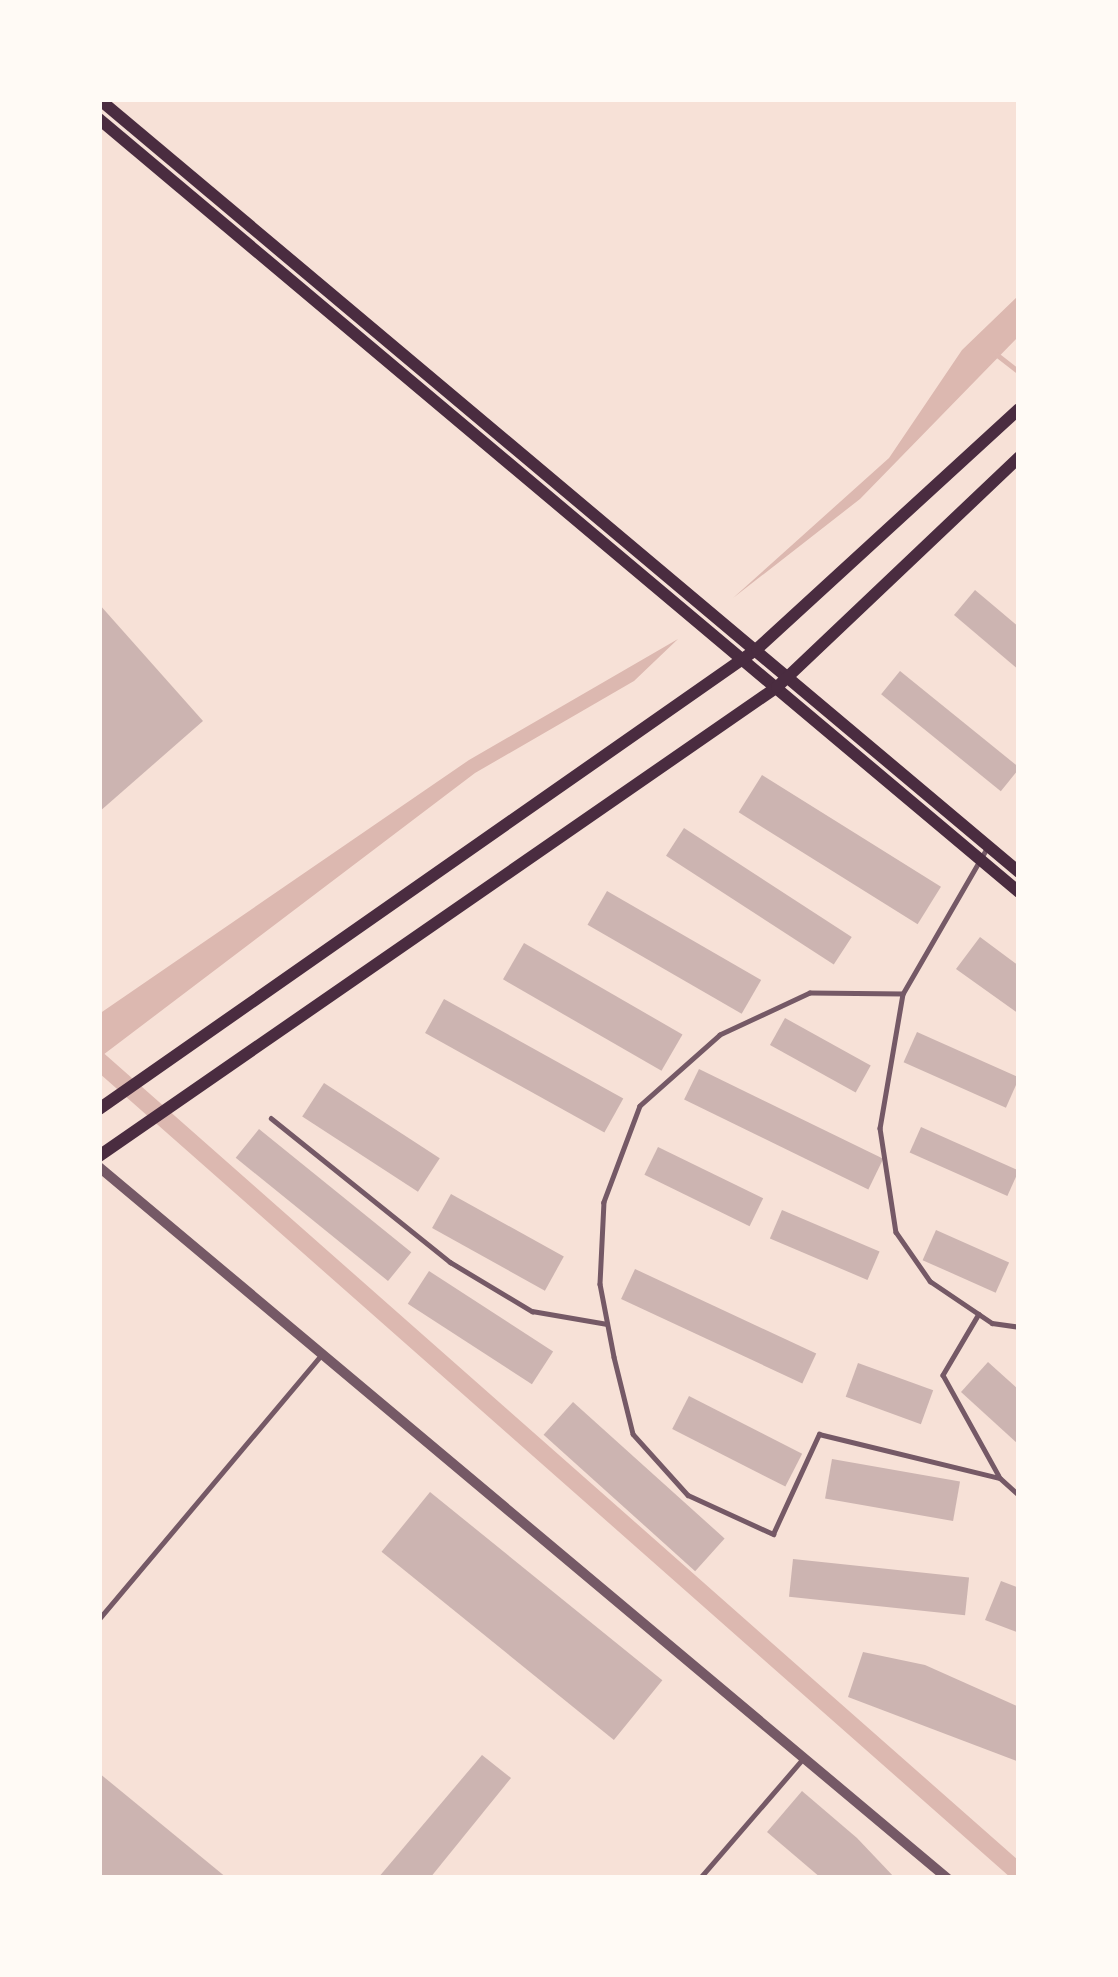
<!DOCTYPE html>
<style>
body{margin:0}
#map{position:relative;width:1118px;height:1977px;overflow:hidden;background:#f7e1d7;font-family:"Alegreya Sans",sans-serif}
div>[style]{position:absolute}
.water>*{inset:0;background:#dcb8b0}
.stream>*{height:4.5px;margin:-2.25px;padding:0 2.25px;transform-origin:2.25px;border-radius:2.25px;background:#dcb8b0}
.canal>*{height:18px;margin:-9px;padding:0 9px;transform-origin:9px;border-radius:9px;background:#dcb8b0}
.building>*{inset:0;background:#ccb4b1;transform-origin:0 0}
.service>*{height:4.5px;margin:-2.25px;padding:0 2.25px;transform-origin:2.25px;border-radius:2.25px;background:#755966}
.tertiary>*{height:10px;margin:-5px;padding:0 5px;transform-origin:5px;border-radius:5px;background:#755966}
.secondary>*{height:12px;margin:-6px;padding:0 6px;transform-origin:6px;border-radius:6px;background:#4a2c40}
span{translate:-50% -50%;white-space:nowrap;text-align:center;line-height:1.15;-webkit-text-stroke:10px #fffaf5;paint-order:stroke}
.frame{position:absolute;inset:0;border:102px solid #fffaf5;pointer-events:none}
</style>
<div id="map">
<div class="water">
<i style="clip-path:polygon(1019px 295px,1019px 336px,860px 499px,733px 598px,889px 458px,962px 350px)"></i>
<i style="clip-path:polygon(678px 639px,634px 681px,475px 773px,99px 1058px,99px 1014px,469px 760px)"></i>
</div>
<div class="stream">
<i style="left:995px;top:353px;width:31px;rotate:38deg"></i>
</div>
<div class="canal">
<i style="left:99px;top:1061px;width:1227px;rotate:41.43deg"></i>
</div>
<div class="building">
<i style="clip-path:polygon(975px 590px,1019px 627px,1019px 670px,954px 615px)"></i>
<i style="clip-path:polygon(99px 604px,203px 721px,99px 812px)"></i>
<i style="left:900px;top:671px;width:154px;height:30px;rotate:39deg"></i>
<i style="left:762px;top:775px;width:211px;height:44px;rotate:32deg"></i>
<i style="left:684px;top:828px;width:200px;height:33px;rotate:33deg"></i>
<i style="left:607px;top:891px;width:178px;height:39px;rotate:30deg"></i>
<i style="clip-path:polygon(980px 937px,1019px 966px,1019px 1014px,956px 969px)"></i>
<i style="left:524px;top:943px;width:183px;height:42px;rotate:30deg"></i>
<i style="left:444px;top:999px;width:205px;height:39px;rotate:29deg"></i>
<i style="left:785px;top:1018px;width:98px;height:31px;rotate:29deg"></i>
<i style="left:917px;top:1032px;width:112px;height:33px;rotate:24deg"></i>
<i style="left:699px;top:1069px;width:205px;height:34px;rotate:26deg"></i>
<i style="left:324px;top:1083px;width:138px;height:40px;rotate:33deg"></i>
<i style="left:921px;top:1127px;width:107px;height:28px;rotate:24deg"></i>
<i style="left:259px;top:1129px;width:196px;height:37px;rotate:39deg"></i>
<i style="left:658px;top:1147px;width:117px;height:31px;rotate:26deg"></i>
<i style="left:451px;top:1194px;width:129px;height:39px;rotate:29deg"></i>
<i style="left:782px;top:1210px;width:106px;height:31px;rotate:23deg"></i>
<i style="left:936px;top:1230px;width:80px;height:33px;rotate:24deg"></i>
<i style="left:635px;top:1269px;width:200px;height:33px;rotate:25deg"></i>
<i style="left:429px;top:1271px;width:148px;height:39px;rotate:33deg"></i>
<i style="clip-path:polygon(988px 1362px,1019px 1390px,1019px 1445px,961px 1392px)"></i>
<i style="left:858px;top:1363px;width:80px;height:36px;rotate:20deg"></i>
<i style="left:689px;top:1396px;width:127px;height:37px;rotate:27deg"></i>
<i style="left:573px;top:1402px;width:204px;height:44px;rotate:42deg"></i>
<i style="left:832px;top:1459px;width:130px;height:40px;rotate:10deg"></i>
<i style="left:430px;top:1492px;width:299px;height:77px;rotate:39deg"></i>
<i style="left:793px;top:1559px;width:177px;height:38px;rotate:6deg"></i>
<i style="clip-path:polygon(1001px 1581px,1019px 1588px,1019px 1633px,985px 1620px)"></i>
<i style="clip-path:polygon(863px 1652px,925px 1665px,1019px 1707px,1019px 1762px,848px 1697px)"></i>
<i style="clip-path:polygon(482px 1755px,511px 1778px,430px 1878px,378px 1878px)"></i>
<i style="clip-path:polygon(99px 1773px,227px 1878px,99px 1878px)"></i>
<i style="clip-path:polygon(802px 1791px,857px 1838px,895px 1878px,821px 1878px,767px 1832px)"></i>
</div>
<div class="service">
<i style="left:988px;top:847px;width:170px;rotate:120deg"></i>
<i style="left:903px;top:994px;width:136px;rotate:99.7deg"></i>
<i style="left:880px;top:1128px;width:105px;rotate:81.3deg"></i>
<i style="left:896px;top:1232px;width:60px;rotate:55.2deg"></i>
<i style="left:930px;top:1281px;width:75px;rotate:34.1deg"></i>
<i style="left:992px;top:1323px;width:27px;rotate:8deg"></i>
<i style="left:903px;top:994px;width:93px;rotate:-179.4deg"></i>
<i style="left:810px;top:993px;width:99px;rotate:155deg"></i>
<i style="left:720px;top:1035px;width:107px;rotate:138.4deg"></i>
<i style="left:640px;top:1106px;width:103px;rotate:110.6deg"></i>
<i style="left:604px;top:1202px;width:82px;rotate:92.8deg"></i>
<i style="left:600px;top:1284px;width:74px;rotate:79.1deg"></i>
<i style="left:614px;top:1357px;width:79px;rotate:76.1deg"></i>
<i style="left:633px;top:1434px;width:82px;rotate:48deg"></i>
<i style="left:688px;top:1495px;width:94px;rotate:24.6deg"></i>
<i style="left:773px;top:1534px;width:110px;rotate:-65.3deg"></i>
<i style="left:819px;top:1434px;width:186px;rotate:13.7deg"></i>
<i style="left:1000px;top:1478px;width:25px;rotate:42deg"></i>
<i style="left:271px;top:1118px;width:230px;rotate:38.8deg"></i>
<i style="left:450px;top:1262px;width:96px;rotate:30.9deg"></i>
<i style="left:532px;top:1311px;width:76px;rotate:9.8deg"></i>
<i style="left:979px;top:1314px;width:71px;rotate:120.5deg"></i>
<i style="left:943px;top:1375px;width:115px;rotate:61deg"></i>
<i style="left:99px;top:1619px;width:341px;rotate:-49.9deg"></i>
<i style="left:700px;top:1878px;width:155px;rotate:-49.2deg"></i>
</div>
<div class="tertiary">
<i style="left:99px;top:1167px;width:1107px;rotate:39.98deg"></i>
</div>
<div class="secondary">
<i style="left:99px;top:99px;width:1202px;rotate:40.04deg"></i>
<i style="left:99px;top:119px;width:1202px;rotate:40.04deg"></i>
<i style="left:99px;top:1109px;width:803px;rotate:-34.96deg"></i>
<i style="left:757px;top:649px;width:355px;rotate:-42.5deg"></i>
<i style="left:99px;top:1156px;width:824px;rotate:-34.67deg"></i>
<i style="left:777px;top:687px;width:334px;rotate:-43.5deg"></i>
</div>
<div class="frame"></div>
</div>
